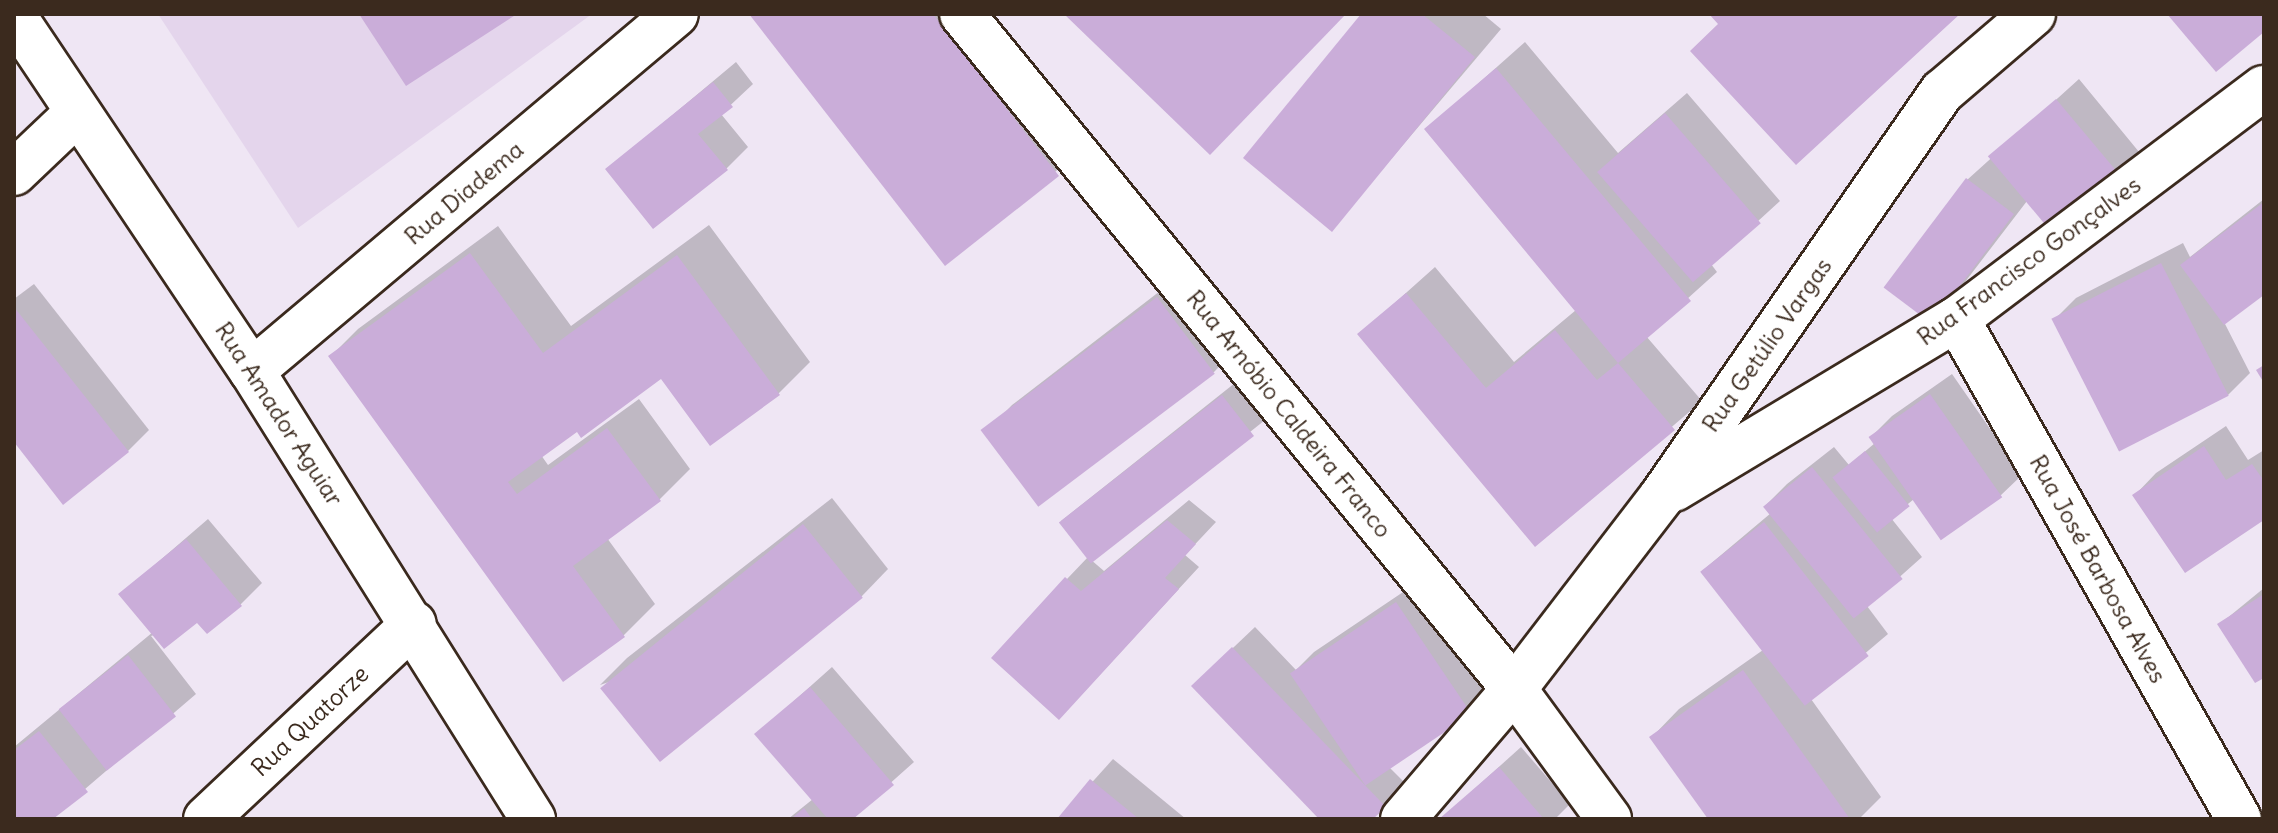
<!DOCTYPE html>
<meta charset="utf-8">
<style>
body{margin:0}
#map{position:relative;width:2278px;height:833px;overflow:hidden;background:#efe6f4;font-family:Delius,sans-serif}
div>[style]{position:absolute}
.built>*{inset:0;background:#e4d5ec}
.shadow>*{inset:0;background:#0003}
.building>*{inset:0;background:#caadd9;transform-origin:0 0}
.roads{filter:drop-shadow(2px 0 #3b2a1e) drop-shadow(-2px 0 #3b2a1e) drop-shadow(0 2px #3b2a1e) drop-shadow(0 -2px #3b2a1e)}
.street>*{height:44px;margin:-22px;padding:0 22px;transform-origin:22px;border-radius:22px;background:#fff}
.secondary>*{height:44px;margin:-22px;padding:0 22px;transform-origin:22px;border-radius:22px;background:#fff}
span{translate:-50% -50%;white-space:nowrap;text-align:center;line-height:1.15;-webkit-text-stroke:7px #fff;paint-order:stroke}
.street-label{font-size:24px;color:#3b2a1e}
.frame{position:absolute;inset:0;border:16px solid #3b2a1e;pointer-events:none}
</style>
<div id="map">
<div class="built">
<i style="clip-path:polygon(158px 14px,592px 14px,298px 228px)"></i>
</div>
<div class="shadow">
<i style="clip-path:polygon(751px 14px,982px 14px,1085px 147px,945px 263px)"></i>
<i style="clip-path:polygon(1364px 14px,1483px 14px,1501px 29px,1332px 229px)"></i>
<i style="clip-path:polygon(1525px 42px,1618px 153px,1687px 93px,1780px 201px,1711px 264px,1717px 272px,1646px 336px,1702px 401px,1535px 544px,1360px 334px,1435px 267px,1514px 362px,1576px 310px,1426px 130px)"></i>
<i style="clip-path:polygon(736px 62px,753px 84px,721px 114px,748px 147px,726px 169px,608px 169px)"></i>
<i style="clip-path:polygon(2079px 79px,2144px 158px,2122px 180px,2027px 201px,1952px 299px,1886px 288px,1967px 180px)"></i>
<i style="clip-path:polygon(2264px 199px,2264px 292px,2224px 322px,2250px 373px,2228px 395px,2055px 319px,2076px 298px,2183px 243px,2190px 257px)"></i>
<i style="clip-path:polygon(709px 225px,810px 362px,779px 393px,710px 443px,661px 376px,541px 455px,548px 465px,639px 399px,690px 469px,659px 500px,607px 538px,655px 604px,624px 635px,563px 679px,331px 356px,358px 329px,498px 226px,571px 326px)"></i>
<i style="clip-path:polygon(1186px 271px,1241px 344px,1214px 372px,985px 433px,1012px 405px)"></i>
<i style="clip-path:polygon(34px 284px,149px 430px,128px 451px,14px 438px,14px 299px)"></i>
<i style="clip-path:polygon(1952px 374px,2022px 475px,2000px 496px,1914px 499px,1891px 518px,1922px 557px,1867px 606px,1888px 634px,1811px 699px,1881px 797px,1859px 819px,1711px 819px,1652px 737px,1679px 709px,1763px 650px,1702px 571px,1771px 513px,1765px 506px,1787px 484px,1834px 447px,1849px 465px,1875px 443px,1871px 437px,1892px 416px)"></i>
<i style="clip-path:polygon(1245px 375px,1274px 413px,1090px 559px,1104px 571px,1189px 500px,1216px 522px,1185px 555px,1199px 567px,1080px 696px,1067px 579px,1088px 557px,1061px 521px)"></i>
<i style="clip-path:polygon(2226px 426px,2248px 460px,2264px 450px,2264px 518px,2135px 495px,2156px 473px)"></i>
<i style="clip-path:polygon(832px 498px,888px 569px,861px 597px,600px 685px,627px 658px)"></i>
<i style="clip-path:polygon(208px 519px,262px 583px,240px 605px,151px 636px,196px 694px,50px 819px,14px 819px,14px 747px,153px 632px,121px 594px)"></i>
<i style="clip-path:polygon(1418px 582px,1491px 691px,1470px 712px,1389px 767px,1406px 784px,1370px 819px,1322px 819px,1215px 665px,1255px 627px,1296px 670px,1314px 652px)"></i>
<i style="clip-path:polygon(2264px 588px,2264px 675px,2220px 624px)"></i>
<i style="clip-path:polygon(832px 667px,914px 762px,850px 819px,788px 819px,813px 799px,757px 734px)"></i>
<i style="clip-path:polygon(1521px 747px,1570px 804px,1555px 819px,1441px 819px)"></i>
<i style="clip-path:polygon(1113px 759px,1186px 819px,1059px 819px)"></i>
</div>
<div class="building">
<i style="clip-path:polygon(359px 14px,517px 14px,406px 86px)"></i>
<i style="clip-path:polygon(749px 14px,933px 14px,1059px 176px,945px 266px)"></i>
<i style="clip-path:polygon(1064px 14px,1346px 14px,1210px 155px)"></i>
<i style="clip-path:polygon(1361px 14px,1422px 14px,1475px 57px,1332px 232px,1243px 158px)"></i>
<i style="clip-path:polygon(1709px 14px,1960px 14px,1796px 165px,1690px 51px,1718px 24px)"></i>
<i style="clip-path:polygon(2167px 14px,2264px 14px,2264px 32px,2216px 72px)"></i>
<i style="clip-path:polygon(1496px 68px,1691px 301px,1618px 363px,1675px 430px,1535px 547px,1357px 334px,1406px 293px,1486px 388px,1555px 330px,1597px 380px,1618px 363px,1424px 129px)"></i>
<i style="clip-path:polygon(713px 82px,733px 107px,698px 134px,728px 170px,653px 229px,605px 169px)"></i>
<i style="left:2056px;top:99px;width:107px;height:89px;rotate:50deg"></i>
<i style="left:1665px;top:113px;width:146px;height:90px;rotate:49deg"></i>
<i style="left:1966px;top:178px;width:60px;height:137px;rotate:37deg"></i>
<i style="clip-path:polygon(2264px 202px,2264px 295px,2224px 325px,2180px 265px)"></i>
<i style="clip-path:polygon(470px 253px,543px 353px,677px 255px,780px 395px,710px 446px,661px 379px,581px 438px,577px 432px,508px 482px,517px 494px,607px 428px,661px 501px,573px 566px,625px 637px,563px 682px,328px 356px)"></i>
<i style="left:2161px;top:263px;width:149px;height:123px;rotate:63deg"></i>
<i style="left:1157px;top:297px;width:96px;height:221px;rotate:53deg"></i>
<i style="clip-path:polygon(14px 307px,129px 452px,63px 505px,14px 442px)"></i>
<i style="clip-path:polygon(2264px 365px,2264px 383px,2256px 370px)"></i>
<i style="left:1930px;top:394px;width:126px;height:75px;rotate:55deg"></i>
<i style="left:1222px;top:395px;width:52px;height:207px;rotate:52deg"></i>
<i style="clip-path:polygon(2204px 446px,2226px 480px,2252px 464px,2264px 481px,2264px 520px,2185px 573px,2132px 495px)"></i>
<i style="left:1865px;top:451px;width:71px;height:42px;rotate:51deg"></i>
<i style="left:1812px;top:467px;width:144px;height:63px;rotate:51deg"></i>
<i style="clip-path:polygon(1167px 520px,1196px 544px,1165px 578px,1179px 589px,1059px 720px,991px 658px,1065px 577px,1081px 591px)"></i>
<i style="left:1764px;top:522px;width:170px;height:81px;rotate:52deg"></i>
<i style="left:803px;top:524px;width:95px;height:261px;rotate:51deg"></i>
<i style="clip-path:polygon(186px 539px,242px 606px,207px 634px,197px 623px,164px 649px,118px 594px)"></i>
<i style="clip-path:polygon(2264px 594px,2264px 678px,2255px 683px,2217px 624px)"></i>
<i style="left:1396px;top:602px;width:135px;height:128px;rotate:56deg"></i>
<i style="clip-path:polygon(1232px 647px,1386px 807px,1373px 819px,1319px 819px,1191px 686px)"></i>
<i style="left:128px;top:655px;width:78px;height:88px;rotate:52deg"></i>
<i style="clip-path:polygon(1743px 670px,1850px 819px,1708px 819px,1649px 737px)"></i>
<i style="clip-path:polygon(810px 687px,894px 785px,853px 819px,828px 819px,754px 734px)"></i>
<i style="clip-path:polygon(39px 731px,88px 792px,53px 819px,14px 819px,14px 750px)"></i>
<i style="clip-path:polygon(1499px 767px,1544px 819px,1439px 819px)"></i>
<i style="clip-path:polygon(1090px 779px,1139px 819px,1057px 819px)"></i>
<i style="clip-path:polygon(804px 808px,812px 819px,791px 819px)"></i>
</div>
<div class="roads">
<div class="street">
<i style="left:962px;top:14px;width:872px;rotate:50.72deg"></i>
<i style="left:1514px;top:689px;width:161px;rotate:53.8deg"></i>
<i style="left:14px;top:173px;width:87px;rotate:-43.6deg"></i>
<i style="left:1957px;top:319px;width:574px;rotate:60.58deg"></i>
<i style="left:252px;top:371px;width:554px;rotate:-40.1deg"></i>
<i style="left:1674px;top:489px;width:330px;rotate:-31deg"></i>
<i style="left:1957px;top:319px;width:384px;rotate:-37deg"></i>
<i style="left:206px;top:819px;width:285px;rotate:-43.2deg"></i>
<i style="left:1403px;top:819px;width:171px;rotate:-49.5deg"></i>
<i style="left:1514px;top:689px;width:243px;rotate:-52.5deg"></i>
<i style="left:1662px;top:496px;width:492px;rotate:-55.3deg"></i>
<i style="left:1942px;top:92px;width:120px;rotate:-40.6deg"></i>
</div>
<div class="secondary">
<i style="left:14px;top:16px;width:427px;rotate:56.2deg"></i>
<i style="left:252px;top:371px;width:529px;rotate:57.9deg"></i>
</div>
</div>
<div class="street-label">
<span style="left:464px;top:193px;rotate:-40deg">Rua Diadema</span>
<span style="left:2029px;top:261px;rotate:-36deg">Rua Francisco Gonçalves</span>
<span style="left:1767px;top:345px;rotate:-55deg">Rua Getúlio Vargas</span>
<span style="left:279px;top:414px;rotate:57deg">Rua Amador Aguiar</span>
<span style="left:1289px;top:414px;rotate:51deg">Rua Arnóbio Caldeira Franco</span>
<span style="left:2098px;top:569px;rotate:61deg">Rua José Barbosa Alves</span>
<span style="left:310px;top:721px;rotate:-43deg">Rua Quatorze</span>
</div>
<div class="frame"></div>
</div>
